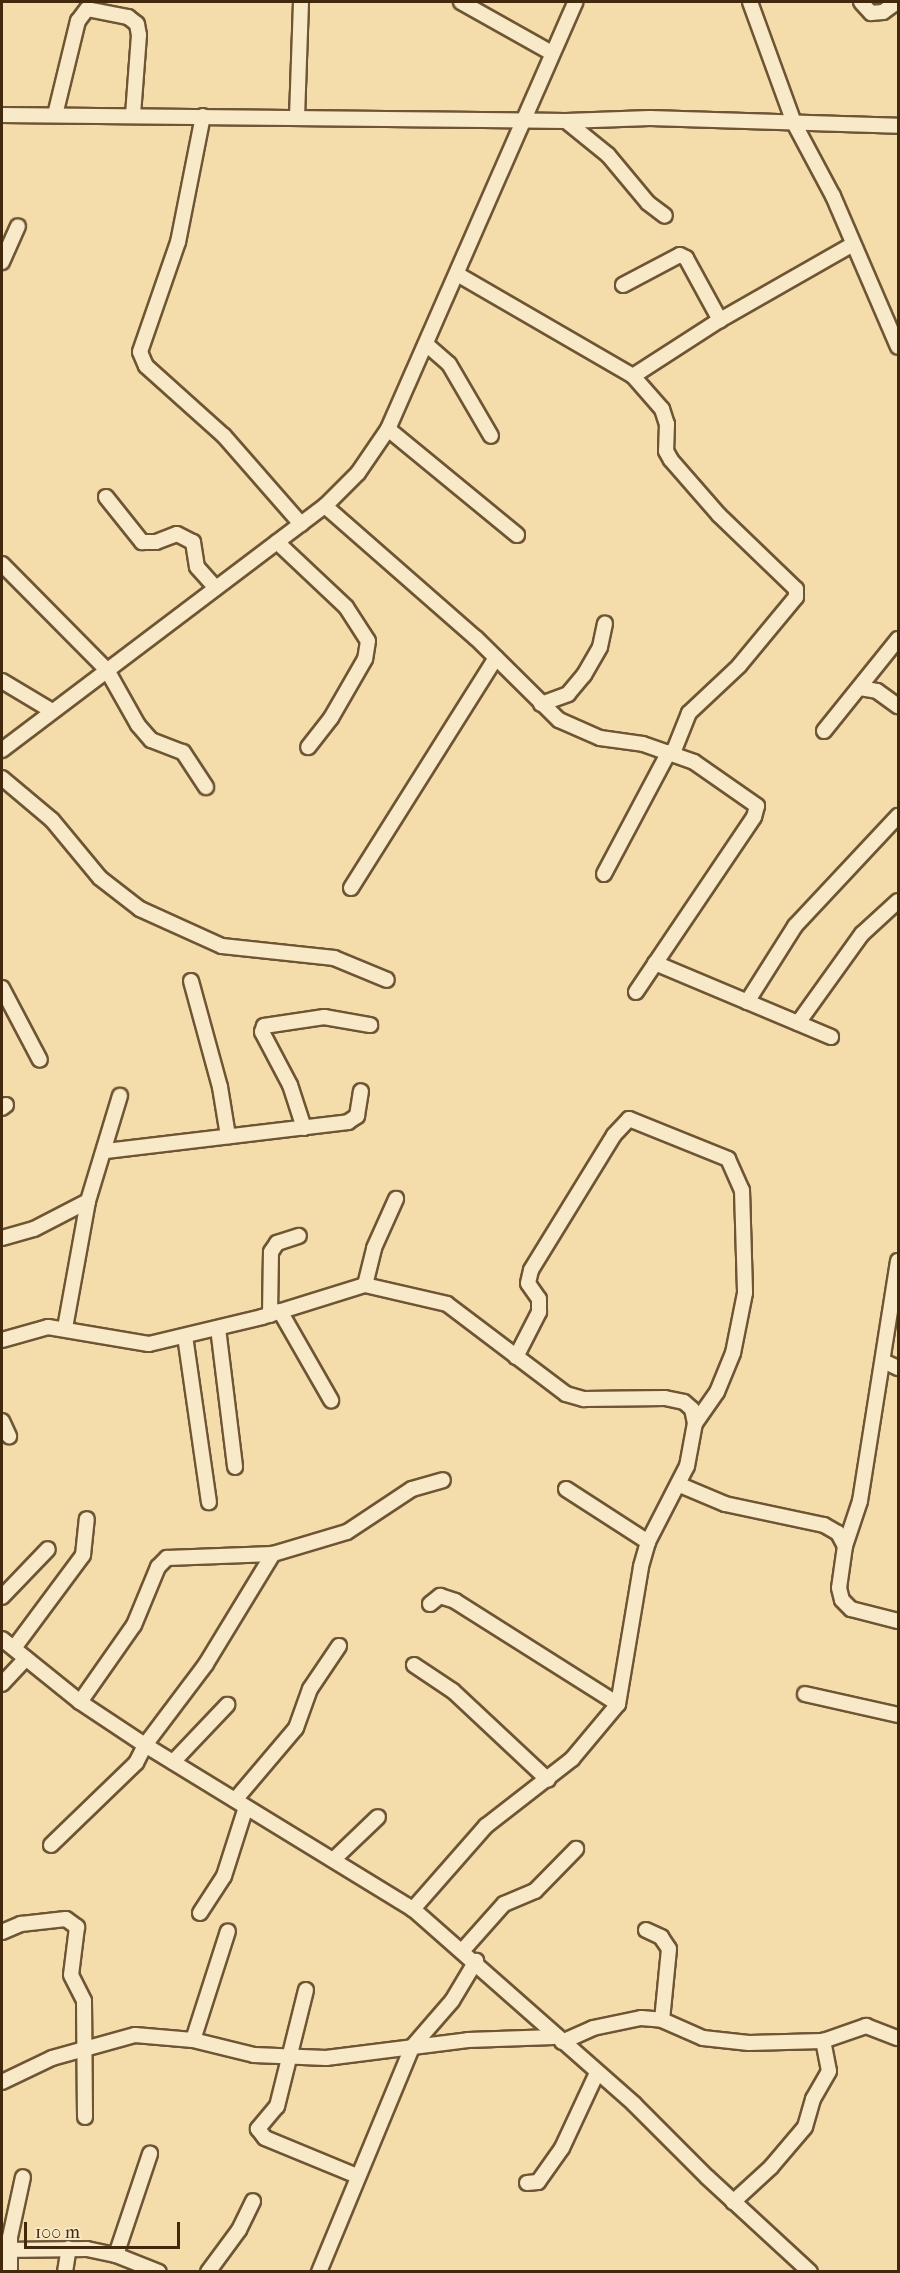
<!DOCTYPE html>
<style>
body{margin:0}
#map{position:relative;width:900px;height:2273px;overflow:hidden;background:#f4ddab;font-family:"IM FELL French Canon",serif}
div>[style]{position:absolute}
.roads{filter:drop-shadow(2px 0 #6e5534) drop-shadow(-2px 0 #6e5534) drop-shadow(0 2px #6e5534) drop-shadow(0 -2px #6e5534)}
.minor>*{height:14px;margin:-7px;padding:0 7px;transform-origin:7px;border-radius:7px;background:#f8e9c8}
span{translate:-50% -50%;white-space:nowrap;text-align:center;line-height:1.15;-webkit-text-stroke:4.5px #f8e9c8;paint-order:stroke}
.frame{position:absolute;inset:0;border:3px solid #42280d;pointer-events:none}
.scale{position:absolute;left:24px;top:2222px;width:156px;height:27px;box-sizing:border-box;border:3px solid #42280d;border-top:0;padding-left:8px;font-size:18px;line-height:21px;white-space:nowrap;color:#42280d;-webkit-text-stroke:4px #f8e9c8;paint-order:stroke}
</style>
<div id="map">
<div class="roads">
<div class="minor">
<i style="left:461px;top:2px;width:104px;rotate:29.3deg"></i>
<i style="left:750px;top:2px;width:129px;rotate:70deg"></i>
<i style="left:794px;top:123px;width:83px;rotate:61.9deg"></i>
<i style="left:833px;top:196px;width:164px;rotate:66.7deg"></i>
<i style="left:861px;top:2px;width:15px;rotate:48deg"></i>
<i style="left:871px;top:13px;width:12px;rotate:-5deg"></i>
<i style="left:883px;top:12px;width:17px;rotate:-36deg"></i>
<i style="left:2px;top:115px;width:564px;rotate:0.61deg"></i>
<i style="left:566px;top:121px;width:84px;rotate:-2deg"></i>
<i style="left:650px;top:118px;width:248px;rotate:1.8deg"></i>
<i style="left:55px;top:115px;width:97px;rotate:-76.3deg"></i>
<i style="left:78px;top:21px;width:15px;rotate:-53deg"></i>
<i style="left:87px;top:9px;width:42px;rotate:11deg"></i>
<i style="left:128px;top:17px;width:11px;rotate:38deg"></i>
<i style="left:137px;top:24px;width:11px;rotate:80deg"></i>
<i style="left:139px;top:35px;width:80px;rotate:94.3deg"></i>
<i style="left:203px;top:116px;width:128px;rotate:101.2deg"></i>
<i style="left:178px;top:242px;width:116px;rotate:109.1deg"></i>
<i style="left:140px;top:352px;width:15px;rotate:67deg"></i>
<i style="left:146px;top:366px;width:105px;rotate:41.9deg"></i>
<i style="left:224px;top:436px;width:117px;rotate:48.8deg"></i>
<i style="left:297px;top:117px;width:115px;rotate:-88deg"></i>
<i style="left:566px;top:121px;width:54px;rotate:39deg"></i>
<i style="left:608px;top:155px;width:62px;rotate:50.2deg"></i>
<i style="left:648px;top:203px;width:21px;rotate:37deg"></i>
<i style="left:2px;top:262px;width:39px;rotate:-66deg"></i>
<i style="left:457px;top:274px;width:203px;rotate:30.1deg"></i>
<i style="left:633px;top:376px;width:44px;rotate:48.7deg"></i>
<i style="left:662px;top:409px;width:16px;rotate:72deg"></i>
<i style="left:667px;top:424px;width:27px;rotate:92deg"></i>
<i style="left:666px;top:451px;width:10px;rotate:61deg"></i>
<i style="left:671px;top:460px;width:73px;rotate:48.9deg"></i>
<i style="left:719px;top:515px;width:107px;rotate:43.9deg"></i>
<i style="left:796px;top:589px;width:8px;rotate:90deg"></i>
<i style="left:796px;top:597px;width:89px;rotate:129.6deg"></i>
<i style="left:739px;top:666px;width:69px;rotate:136.8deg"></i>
<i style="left:689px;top:713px;width:43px;rotate:111.8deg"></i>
<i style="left:623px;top:285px;width:64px;rotate:-27.8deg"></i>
<i style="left:680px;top:255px;width:7px;rotate:27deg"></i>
<i style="left:686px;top:258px;width:71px;rotate:61.3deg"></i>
<i style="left:426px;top:344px;width:30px;rotate:41deg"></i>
<i style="left:449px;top:364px;width:83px;rotate:59.7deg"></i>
<i style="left:633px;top:376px;width:103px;rotate:-32.8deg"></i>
<i style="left:720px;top:320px;width:153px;rotate:-29.7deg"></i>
<i style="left:388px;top:429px;width:167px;rotate:39.4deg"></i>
<i style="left:106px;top:497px;width:58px;rotate:51.3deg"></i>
<i style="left:142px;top:542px;width:14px"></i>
<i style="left:156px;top:542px;width:22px;rotate:-21deg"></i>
<i style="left:177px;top:534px;width:18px;rotate:27deg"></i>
<i style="left:193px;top:542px;width:25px;rotate:81deg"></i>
<i style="left:197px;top:567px;width:27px;rotate:48deg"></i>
<i style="left:325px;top:506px;width:201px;rotate:41.2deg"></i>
<i style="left:476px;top:638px;width:117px;rotate:44.7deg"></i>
<i style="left:559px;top:720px;width:45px;rotate:23.7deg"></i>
<i style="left:600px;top:738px;width:43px;rotate:7.9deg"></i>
<i style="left:643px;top:744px;width:54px;rotate:19.4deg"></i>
<i style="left:694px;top:762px;width:77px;rotate:34.9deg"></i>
<i style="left:757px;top:806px;width:11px;rotate:105deg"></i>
<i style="left:754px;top:817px;width:211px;rotate:124deg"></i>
<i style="left:277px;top:542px;width:95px;rotate:43.3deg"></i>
<i style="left:346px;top:607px;width:40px;rotate:57.1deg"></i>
<i style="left:368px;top:641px;width:18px;rotate:99deg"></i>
<i style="left:365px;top:659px;width:68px;rotate:120deg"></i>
<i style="left:331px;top:718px;width:37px;rotate:128deg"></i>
<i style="left:2px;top:564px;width:149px;rotate:45.3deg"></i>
<i style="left:107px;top:670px;width:63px;rotate:60.6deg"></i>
<i style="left:138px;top:725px;width:20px;rotate:49deg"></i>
<i style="left:151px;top:740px;width:34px;rotate:21deg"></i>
<i style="left:183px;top:752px;width:42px;rotate:56.7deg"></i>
<i style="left:2px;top:681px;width:58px;rotate:31deg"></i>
<i style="left:860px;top:688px;width:17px;rotate:10deg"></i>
<i style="left:877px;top:691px;width:26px;rotate:36deg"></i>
<i style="left:541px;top:704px;width:29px;rotate:-20deg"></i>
<i style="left:568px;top:694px;width:25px;rotate:-50deg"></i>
<i style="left:584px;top:675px;width:32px;rotate:-60deg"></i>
<i style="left:600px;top:647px;width:24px;rotate:-78deg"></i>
<i style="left:824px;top:731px;width:118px;rotate:-51.2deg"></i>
<i style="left:2px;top:750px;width:405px;rotate:-37.1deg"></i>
<i style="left:325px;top:506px;width:47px;rotate:-45deg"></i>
<i style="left:358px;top:473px;width:53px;rotate:-55.7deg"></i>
<i style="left:388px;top:429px;width:466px;rotate:-66.3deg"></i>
<i style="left:2px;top:778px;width:65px;rotate:40deg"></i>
<i style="left:52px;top:820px;width:75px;rotate:50.4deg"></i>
<i style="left:100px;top:878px;width:51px;rotate:37.8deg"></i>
<i style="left:140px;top:909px;width:90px;rotate:24.3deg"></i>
<i style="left:222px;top:946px;width:113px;rotate:6.1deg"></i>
<i style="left:334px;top:958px;width:57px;rotate:22.5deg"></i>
<i style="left:604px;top:874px;width:138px;rotate:-62deg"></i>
<i style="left:351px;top:888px;width:272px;rotate:-57.8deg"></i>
<i style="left:655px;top:963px;width:191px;rotate:22.8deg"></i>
<i style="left:191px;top:981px;width:110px;rotate:74.7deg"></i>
<i style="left:220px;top:1087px;width:50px;rotate:80.7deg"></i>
<i style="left:2px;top:988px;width:81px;rotate:62.2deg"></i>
<i style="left:747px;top:1002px;width:90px;rotate:-57.7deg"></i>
<i style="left:795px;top:926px;width:151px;rotate:-46.9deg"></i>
<i style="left:798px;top:1023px;width:110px;rotate:-54.3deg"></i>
<i style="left:862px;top:934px;width:49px;rotate:-42.5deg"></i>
<i style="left:2px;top:1108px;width:5px;rotate:-37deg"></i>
<i style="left:304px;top:1128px;width:45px;rotate:-108deg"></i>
<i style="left:290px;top:1085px;width:60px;rotate:-117.8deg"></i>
<i style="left:262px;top:1032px;width:6px;rotate:-72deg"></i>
<i style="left:264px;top:1026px;width:61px;rotate:-8.5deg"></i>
<i style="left:324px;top:1017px;width:47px;rotate:9.9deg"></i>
<i style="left:106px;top:1151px;width:244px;rotate:-6.8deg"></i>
<i style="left:348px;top:1122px;width:11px;rotate:-34deg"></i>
<i style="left:357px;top:1116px;width:25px;rotate:-81deg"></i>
<i style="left:2px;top:1238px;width:33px;rotate:-16deg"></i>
<i style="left:34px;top:1229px;width:61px;rotate:-27.4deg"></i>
<i style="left:898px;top:1261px;width:243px;rotate:99deg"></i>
<i style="left:860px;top:1501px;width:47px;rotate:108.4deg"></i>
<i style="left:845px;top:1546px;width:42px;rotate:98.1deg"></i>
<i style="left:839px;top:1588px;width:12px;rotate:76deg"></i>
<i style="left:842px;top:1600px;width:13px;rotate:45deg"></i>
<i style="left:851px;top:1609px;width:49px;rotate:14.3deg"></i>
<i style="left:365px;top:1285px;width:38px;rotate:-76deg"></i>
<i style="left:374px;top:1248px;width:54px;rotate:-65.8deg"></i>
<i style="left:280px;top:1311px;width:103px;rotate:60.2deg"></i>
<i style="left:270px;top:1315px;width:63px;rotate:-89.1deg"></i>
<i style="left:271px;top:1252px;width:11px;rotate:-56deg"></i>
<i style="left:277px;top:1243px;width:23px;rotate:-18deg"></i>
<i style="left:65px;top:1328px;width:129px;rotate:-79.7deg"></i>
<i style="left:88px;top:1201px;width:110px;rotate:-73.1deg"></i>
<i style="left:218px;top:1328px;width:140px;rotate:83deg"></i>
<i style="left:185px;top:1336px;width:168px;rotate:81.8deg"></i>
<i style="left:2px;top:1340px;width:48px;rotate:-15.8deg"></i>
<i style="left:48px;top:1327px;width:102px;rotate:9.6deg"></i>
<i style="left:149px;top:1344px;width:116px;rotate:-13.4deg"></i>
<i style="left:262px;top:1317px;width:108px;rotate:-17.3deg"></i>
<i style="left:365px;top:1285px;width:84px;rotate:13deg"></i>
<i style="left:447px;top:1304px;width:149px;rotate:37.1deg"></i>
<i style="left:566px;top:1394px;width:19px;rotate:16deg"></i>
<i style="left:584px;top:1399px;width:81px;rotate:-0.7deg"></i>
<i style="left:665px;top:1398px;width:19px;rotate:12deg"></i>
<i style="left:684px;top:1402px;width:11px;rotate:41deg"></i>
<i style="left:692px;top:1409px;width:14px;rotate:78deg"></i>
<i style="left:695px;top:1423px;width:44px;rotate:100.5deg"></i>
<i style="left:687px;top:1466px;width:85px;rotate:117.2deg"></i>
<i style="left:648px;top:1542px;width:26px;rotate:106deg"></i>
<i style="left:641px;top:1567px;width:139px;rotate:99.5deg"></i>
<i style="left:618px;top:1704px;width:72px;rotate:129.9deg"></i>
<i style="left:572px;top:1759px;width:109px;rotate:142.1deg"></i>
<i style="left:486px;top:1826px;width:111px;rotate:131.3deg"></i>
<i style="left:516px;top:1357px;width:51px;rotate:-62.9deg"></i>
<i style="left:539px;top:1312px;width:13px;rotate:-90deg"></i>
<i style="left:539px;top:1299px;width:19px;rotate:-125deg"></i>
<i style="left:528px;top:1283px;width:13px;rotate:-77deg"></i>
<i style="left:531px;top:1270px;width:158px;rotate:-58.4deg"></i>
<i style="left:614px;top:1135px;width:22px;rotate:-47deg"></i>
<i style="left:629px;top:1119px;width:107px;rotate:22deg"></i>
<i style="left:728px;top:1159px;width:34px;rotate:66deg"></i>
<i style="left:742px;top:1190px;width:103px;rotate:88.3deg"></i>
<i style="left:745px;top:1293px;width:61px;rotate:101.3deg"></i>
<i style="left:733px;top:1353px;width:42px;rotate:112.3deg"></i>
<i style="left:717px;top:1392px;width:38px;rotate:125deg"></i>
<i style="left:883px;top:1361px;width:17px;rotate:25deg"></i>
<i style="left:2px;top:1421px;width:17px;rotate:65deg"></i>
<i style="left:680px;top:1485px;width:49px;rotate:22.9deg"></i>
<i style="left:725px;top:1504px;width:101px;rotate:12deg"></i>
<i style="left:824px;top:1525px;width:16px;rotate:30deg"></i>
<i style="left:838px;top:1533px;width:15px;rotate:62deg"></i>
<i style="left:566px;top:1489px;width:98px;rotate:32.9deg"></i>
<i style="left:2px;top:1597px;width:66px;rotate:-46.2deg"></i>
<i style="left:430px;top:1604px;width:13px;rotate:-39deg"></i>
<i style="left:440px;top:1596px;width:16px;rotate:18deg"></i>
<i style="left:455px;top:1601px;width:193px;rotate:32.3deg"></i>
<i style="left:2px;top:1639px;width:100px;rotate:38.9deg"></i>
<i style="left:80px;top:1702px;width:78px;rotate:33.5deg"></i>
<i style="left:145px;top:1745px;width:314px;rotate:31.5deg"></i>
<i style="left:413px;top:1909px;width:295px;rotate:41.4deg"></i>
<i style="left:634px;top:2104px;width:103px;rotate:45deg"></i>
<i style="left:707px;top:2177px;width:140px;rotate:42.7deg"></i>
<i style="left:14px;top:1648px;width:116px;rotate:-53.4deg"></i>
<i style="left:83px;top:1555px;width:36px;rotate:-84deg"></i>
<i style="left:414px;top:1665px;width:47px;rotate:33.7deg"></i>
<i style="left:453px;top:1691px;width:130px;rotate:43.1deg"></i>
<i style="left:2px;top:1684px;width:35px;rotate:-47deg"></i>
<i style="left:805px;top:1694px;width:95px;rotate:12.7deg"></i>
<i style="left:80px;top:1702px;width:94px;rotate:-55deg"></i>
<i style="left:134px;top:1625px;width:63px;rotate:-67.5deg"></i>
<i style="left:158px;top:1567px;width:13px;rotate:-45deg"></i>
<i style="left:167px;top:1558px;width:106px;rotate:-2.2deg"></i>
<i style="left:273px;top:1554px;width:77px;rotate:-16.6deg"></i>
<i style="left:347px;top:1532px;width:78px;rotate:-33.5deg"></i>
<i style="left:412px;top:1489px;width:32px;rotate:-16deg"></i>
<i style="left:173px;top:1762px;width:79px;rotate:-46.5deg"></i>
<i style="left:235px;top:1800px;width:94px;rotate:-49.7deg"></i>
<i style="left:296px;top:1728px;width:41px;rotate:-70.3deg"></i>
<i style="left:310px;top:1689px;width:52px;rotate:-56deg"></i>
<i style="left:51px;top:1845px;width:118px;rotate:-44deg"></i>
<i style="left:136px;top:1763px;width:20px;rotate:-63deg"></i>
<i style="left:145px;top:1745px;width:101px;rotate:-53deg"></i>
<i style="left:206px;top:1664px;width:129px;rotate:-58.7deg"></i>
<i style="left:333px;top:1860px;width:62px;rotate:-43.7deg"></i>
<i style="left:200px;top:1913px;width:44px;rotate:-57deg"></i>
<i style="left:224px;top:1876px;width:72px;rotate:-72.3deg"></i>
<i style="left:646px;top:1930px;width:17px;rotate:25deg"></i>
<i style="left:661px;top:1937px;width:14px;rotate:56deg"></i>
<i style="left:669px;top:1949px;width:71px;rotate:95.6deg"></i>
<i style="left:2px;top:1932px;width:21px;rotate:-23deg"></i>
<i style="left:21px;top:1924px;width:45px;rotate:-6.3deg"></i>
<i style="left:66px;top:1919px;width:14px;rotate:36deg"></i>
<i style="left:77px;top:1927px;width:48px;rotate:97.1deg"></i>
<i style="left:71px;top:1975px;width:29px;rotate:63deg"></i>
<i style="left:84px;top:2001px;width:116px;rotate:89.5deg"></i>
<i style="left:463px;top:1950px;width:62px;rotate:-48.3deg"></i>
<i style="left:504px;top:1904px;width:34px;rotate:-23deg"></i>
<i style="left:535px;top:1891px;width:59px;rotate:-45.7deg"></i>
<i style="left:306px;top:1990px;width:120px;rotate:104deg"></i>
<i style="left:277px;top:2106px;width:30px;rotate:130deg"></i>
<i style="left:258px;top:2129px;width:11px;rotate:52deg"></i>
<i style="left:265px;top:2138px;width:100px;rotate:22.4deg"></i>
<i style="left:193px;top:2040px;width:114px;rotate:-72.2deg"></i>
<i style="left:562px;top:2042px;width:34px;rotate:-24deg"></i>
<i style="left:593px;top:2028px;width:49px;rotate:-11.8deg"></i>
<i style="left:641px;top:2018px;width:21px;rotate:5deg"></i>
<i style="left:662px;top:2020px;width:45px;rotate:23.7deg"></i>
<i style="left:703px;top:2038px;width:46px;rotate:6.2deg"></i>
<i style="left:749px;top:2043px;width:74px;rotate:-1.5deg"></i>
<i style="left:823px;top:2041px;width:46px;rotate:-19.2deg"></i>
<i style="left:866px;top:2026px;width:34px;rotate:21deg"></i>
<i style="left:2px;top:2082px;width:55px;rotate:-25.6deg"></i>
<i style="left:52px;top:2058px;width:86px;rotate:-15.5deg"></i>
<i style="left:135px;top:2035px;width:58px;rotate:4.9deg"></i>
<i style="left:193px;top:2040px;width:63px;rotate:13.8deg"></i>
<i style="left:254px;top:2055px;width:72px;rotate:2.4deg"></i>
<i style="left:326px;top:2058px;width:143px;rotate:-7.2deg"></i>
<i style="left:468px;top:2040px;width:86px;rotate:-2deg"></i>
<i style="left:527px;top:2183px;width:11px;rotate:-5deg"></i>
<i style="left:538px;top:2182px;width:42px;rotate:-54.8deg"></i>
<i style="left:562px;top:2148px;width:83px;rotate:-65deg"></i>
<i style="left:733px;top:2202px;width:52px;rotate:-42.6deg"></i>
<i style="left:771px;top:2167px;width:52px;rotate:-49.6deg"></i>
<i style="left:805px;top:2127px;width:29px;rotate:-74deg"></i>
<i style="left:813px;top:2099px;width:32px;rotate:-60deg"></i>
<i style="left:829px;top:2071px;width:31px;rotate:-101deg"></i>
<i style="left:2px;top:2250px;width:85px;rotate:-0.7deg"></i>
<i style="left:87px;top:2249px;width:30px;rotate:12deg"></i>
<i style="left:116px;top:2255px;width:46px;rotate:21.6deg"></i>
<i style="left:116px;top:2255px;width:107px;rotate:-71.4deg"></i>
<i style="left:10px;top:2272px;width:35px;rotate:-90deg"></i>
<i style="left:10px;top:2237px;width:61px;rotate:-77.8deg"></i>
<i style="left:65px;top:2272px;width:24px;rotate:-81deg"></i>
<i style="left:208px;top:2272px;width:52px;rotate:-53.6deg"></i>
<i style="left:239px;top:2230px;width:32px;rotate:-64deg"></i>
<i style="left:319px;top:2272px;width:243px;rotate:-67.5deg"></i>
<i style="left:412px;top:2047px;width:61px;rotate:-49deg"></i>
<i style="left:452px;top:2001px;width:47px;rotate:-59deg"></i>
</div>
</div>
<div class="frame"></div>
<div class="scale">100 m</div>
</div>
